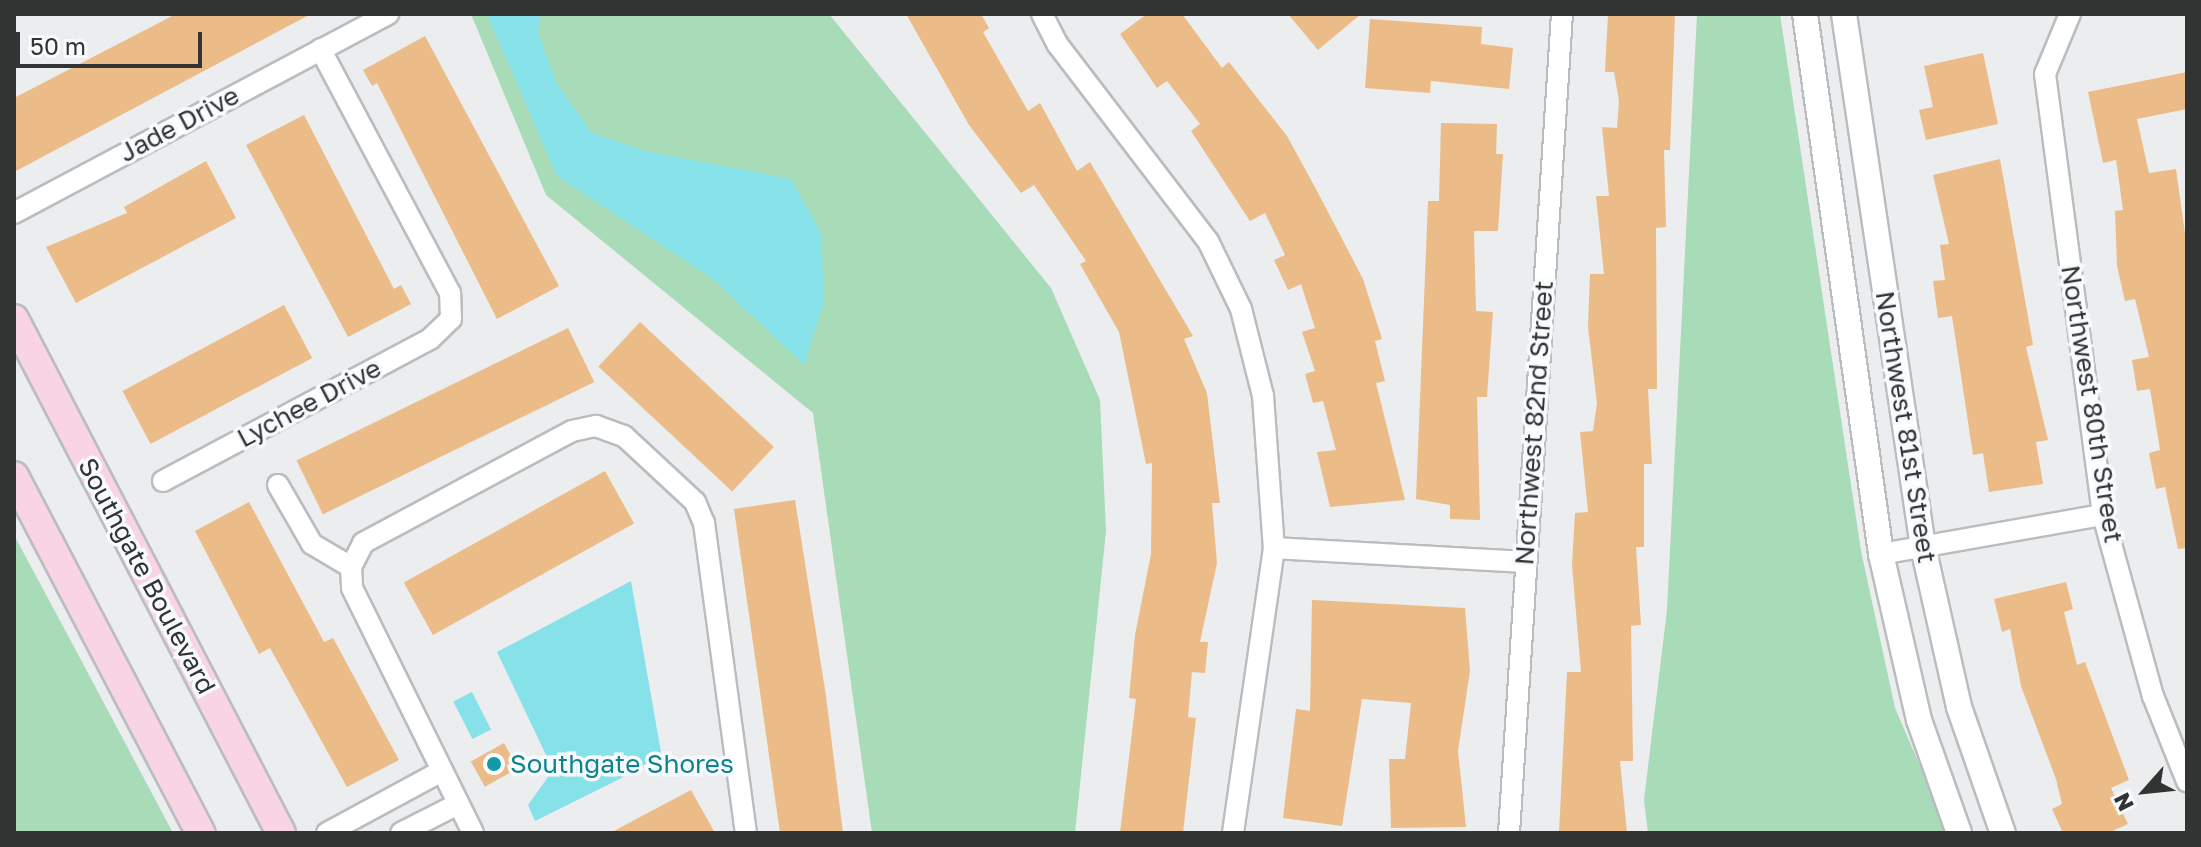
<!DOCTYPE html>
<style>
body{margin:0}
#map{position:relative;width:2201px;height:847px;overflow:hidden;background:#ebedef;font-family:"Golos Text",sans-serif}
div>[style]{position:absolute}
.green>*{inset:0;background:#a8dbb7}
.water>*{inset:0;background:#87e1e9;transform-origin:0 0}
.building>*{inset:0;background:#ebbc87;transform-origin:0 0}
.roads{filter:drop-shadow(2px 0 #babdbf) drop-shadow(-2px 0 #babdbf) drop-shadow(0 2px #babdbf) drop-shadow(0 -2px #babdbf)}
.minor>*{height:20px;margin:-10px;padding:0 10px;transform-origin:10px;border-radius:10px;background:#fff}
.tertiary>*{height:24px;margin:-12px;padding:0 12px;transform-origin:12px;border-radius:12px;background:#fff}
.secondary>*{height:28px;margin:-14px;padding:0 14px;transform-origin:14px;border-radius:14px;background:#f9d4e2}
.dots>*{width:22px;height:22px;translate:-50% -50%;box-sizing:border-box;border:4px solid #f8fbfd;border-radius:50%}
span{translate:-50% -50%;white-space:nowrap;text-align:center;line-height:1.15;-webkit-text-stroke:7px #f8fbfd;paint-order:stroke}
.street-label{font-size:26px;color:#323333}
.culture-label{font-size:26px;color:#0d838f}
.left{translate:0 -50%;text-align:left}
.frame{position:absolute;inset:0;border:16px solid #323333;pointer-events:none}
.north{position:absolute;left:2105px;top:751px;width:80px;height:80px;-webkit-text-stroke:6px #f8fbfd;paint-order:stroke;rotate:243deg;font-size:22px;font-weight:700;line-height:32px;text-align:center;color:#323333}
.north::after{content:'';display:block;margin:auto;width:28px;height:36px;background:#323333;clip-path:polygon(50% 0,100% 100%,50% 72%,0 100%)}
.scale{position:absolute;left:16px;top:32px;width:186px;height:36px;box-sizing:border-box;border:4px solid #323333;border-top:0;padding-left:10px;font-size:24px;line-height:28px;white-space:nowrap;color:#323333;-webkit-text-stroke:6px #f8fbfd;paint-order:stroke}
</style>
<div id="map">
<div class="green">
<i style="clip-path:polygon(471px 14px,829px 14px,1051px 288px,1100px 400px,1106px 531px,1075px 833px,872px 833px,813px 413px,546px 195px)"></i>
<i style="clip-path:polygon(1697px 14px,1780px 14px,1861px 551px,1895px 708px,1949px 833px,1648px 833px,1644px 800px,1667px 610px)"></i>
<i style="clip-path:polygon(14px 535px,73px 645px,173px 833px,14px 833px)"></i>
</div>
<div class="water">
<i style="clip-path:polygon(487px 14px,540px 14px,538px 33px,557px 84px,591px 132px,645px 151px,791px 179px,821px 233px,824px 302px,804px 365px,713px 279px,557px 176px)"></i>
<i style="clip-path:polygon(631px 581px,662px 758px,535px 821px,528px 805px,548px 777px,546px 755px,497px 652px)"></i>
<i style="left:472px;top:692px;width:42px;height:21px;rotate:63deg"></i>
</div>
<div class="building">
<i style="clip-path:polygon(176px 14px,311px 14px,14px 172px,14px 98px)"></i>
<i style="clip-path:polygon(906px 14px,981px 14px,989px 28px,983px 32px,1028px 111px,1040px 103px,1077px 171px,1090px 162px,1193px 336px,1184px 339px,1207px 393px,1220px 503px,1212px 503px,1217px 563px,1200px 642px,1208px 642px,1205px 673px,1192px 672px,1188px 717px,1196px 718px,1183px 833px,1120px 833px,1136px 699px,1129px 698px,1135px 635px,1151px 554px,1152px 463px,1146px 464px,1119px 332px,1080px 264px,1086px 261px,1034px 185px,1021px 193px,969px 125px)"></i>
<i style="clip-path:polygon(1147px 14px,1182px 14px,1222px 68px,1229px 62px,1287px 136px,1316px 189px,1363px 279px,1382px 339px,1375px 341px,1385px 381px,1376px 383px,1405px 500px,1330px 507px,1317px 452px,1336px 450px,1323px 401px,1313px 403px,1305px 374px,1315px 371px,1302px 332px,1315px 328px,1301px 284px,1288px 290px,1274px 260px,1285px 255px,1265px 213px,1250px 221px,1191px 131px,1200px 124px,1167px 81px,1157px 88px,1120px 34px)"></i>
<i style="clip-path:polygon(1288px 14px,1361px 14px,1318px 50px)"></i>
<i style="clip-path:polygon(1608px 14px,1675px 14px,1670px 150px,1664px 150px,1666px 227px,1656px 228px,1657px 389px,1648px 389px,1652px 464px,1644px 464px,1644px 547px,1636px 547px,1641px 625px,1631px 626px,1633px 761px,1620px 761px,1627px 833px,1559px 833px,1567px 672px,1581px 672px,1572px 565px,1575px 513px,1588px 512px,1580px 432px,1593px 431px,1597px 403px,1588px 327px,1590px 274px,1604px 274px,1596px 196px,1609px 196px,1602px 127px,1617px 128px,1619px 101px,1614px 72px,1605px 72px)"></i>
<i style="clip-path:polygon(1370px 19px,1482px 27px,1481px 44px,1513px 48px,1509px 89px,1431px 81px,1430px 93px,1365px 88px)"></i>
<i style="clip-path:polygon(425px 36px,559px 286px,497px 319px,377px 83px,372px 86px,363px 70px)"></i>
<i style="clip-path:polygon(1983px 53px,1998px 124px,1926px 140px,1919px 110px,1933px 107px,1924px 66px)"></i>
<i style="clip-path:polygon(2187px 72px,2187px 109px,2137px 119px,2149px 173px,2176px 169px,2187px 248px,2187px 548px,2178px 549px,2165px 487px,2156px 489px,2149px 453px,2160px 450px,2150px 389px,2137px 391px,2132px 360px,2149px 357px,2135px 299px,2125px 301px,2117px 266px,2115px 211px,2123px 210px,2116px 160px,2103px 163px,2088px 92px)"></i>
<i style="clip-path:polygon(304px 115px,394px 289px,401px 285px,411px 304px,348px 337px,246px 145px)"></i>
<i style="clip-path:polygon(1441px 123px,1497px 124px,1496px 154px,1503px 154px,1498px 231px,1474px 231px,1476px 311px,1493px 312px,1487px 397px,1477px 397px,1480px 520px,1450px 519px,1450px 505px,1416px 499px,1428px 201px,1439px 201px)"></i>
<i style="clip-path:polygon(2000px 159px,2033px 345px,2026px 347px,2048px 440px,2036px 442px,2043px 484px,1989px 492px,1983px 453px,1973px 455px,1952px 316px,1938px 318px,1933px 281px,1945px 280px,1940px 245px,1949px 244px,1933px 175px)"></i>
<i style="clip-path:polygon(206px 161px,236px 218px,76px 303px,46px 247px,127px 213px,124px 207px)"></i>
<i style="left:284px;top:305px;width:60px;height:183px;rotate:62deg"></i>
<i style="left:640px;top:322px;width:183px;height:61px;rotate:43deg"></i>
<i style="left:568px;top:328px;width:60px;height:302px;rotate:64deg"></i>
<i style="left:605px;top:471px;width:60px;height:230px;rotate:61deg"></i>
<i style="clip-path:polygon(795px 500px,826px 696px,843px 833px,780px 833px,734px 509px)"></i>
<i style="clip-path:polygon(249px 502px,324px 642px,333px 638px,399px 760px,347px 787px,270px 648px,259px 654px,195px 531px)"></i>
<i style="clip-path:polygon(2066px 582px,2073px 609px,2064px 612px,2077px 665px,2085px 662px,2129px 780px,2111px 788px,2128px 824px,2108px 833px,2063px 833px,2052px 809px,2062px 804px,2056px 779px,2021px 686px,2010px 629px,2002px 632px,1994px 599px)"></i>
<i style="clip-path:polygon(1312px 600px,1465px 608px,1470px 671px,1458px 751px,1466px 827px,1391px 828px,1389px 759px,1405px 759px,1411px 703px,1362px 699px,1342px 826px,1283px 818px,1296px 709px,1310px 711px)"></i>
<i style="left:504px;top:743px;width:29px;height:38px;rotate:61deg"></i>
<i style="clip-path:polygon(691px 790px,715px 833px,610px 833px)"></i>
</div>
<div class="roads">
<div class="minor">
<i style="left:1042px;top:14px;width:35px;rotate:63deg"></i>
<i style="left:1058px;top:45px;width:247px;rotate:52.6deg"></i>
<i style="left:1208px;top:241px;width:76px;rotate:64.1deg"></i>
<i style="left:1241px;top:309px;width:90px;rotate:75.8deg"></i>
<i style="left:1263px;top:396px;width:152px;rotate:85.9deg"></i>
<i style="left:1274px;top:548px;width:288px;rotate:98.2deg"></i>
<i style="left:2070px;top:14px;width:65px;rotate:112.6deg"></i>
<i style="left:2045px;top:74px;width:445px;rotate:82.5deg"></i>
<i style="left:2103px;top:515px;width:188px;rotate:74.6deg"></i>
<i style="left:2153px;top:696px;width:92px;rotate:68.2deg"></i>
<i style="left:14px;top:213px;width:424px;rotate:-28deg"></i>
<i style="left:163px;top:481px;width:302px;rotate:-28deg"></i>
<i style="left:430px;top:339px;width:29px;rotate:-44deg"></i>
<i style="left:451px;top:319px;width:26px;rotate:-92deg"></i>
<i style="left:450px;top:293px;width:276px;rotate:-118deg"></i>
<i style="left:278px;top:485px;width:68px;rotate:60deg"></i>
<i style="left:312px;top:544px;width:45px;rotate:30.5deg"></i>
<i style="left:351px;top:567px;width:21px;rotate:87deg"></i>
<i style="left:352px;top:588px;width:273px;rotate:63.7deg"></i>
<i style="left:1274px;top:548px;width:251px;rotate:3.2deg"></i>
<i style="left:1881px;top:554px;width:225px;rotate:-10deg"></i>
<i style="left:351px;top:567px;width:27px;rotate:-63deg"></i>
<i style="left:363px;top:543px;width:237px;rotate:-28.2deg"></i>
<i style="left:572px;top:431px;width:25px;rotate:-12deg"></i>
<i style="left:596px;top:426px;width:30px;rotate:20deg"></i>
<i style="left:624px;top:436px;width:97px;rotate:42.9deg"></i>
<i style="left:695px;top:502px;width:23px;rotate:67deg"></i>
<i style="left:704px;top:523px;width:313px;rotate:82.3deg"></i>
<i style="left:327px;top:833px;width:128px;rotate:-28.4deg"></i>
<i style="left:401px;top:833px;width:62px;rotate:-27deg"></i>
<i style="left:1509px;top:833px;width:821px;rotate:-86.3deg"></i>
</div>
<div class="tertiary">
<i style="left:1805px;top:14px;width:545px;rotate:81.99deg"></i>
<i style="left:1881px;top:554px;width:170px;rotate:77.1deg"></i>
<i style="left:1919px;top:720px;width:120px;rotate:70.5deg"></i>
<i style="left:1844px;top:14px;width:539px;rotate:81.57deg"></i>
<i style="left:1923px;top:547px;width:164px;rotate:77.3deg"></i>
<i style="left:1959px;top:707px;width:133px;rotate:70.8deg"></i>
</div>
<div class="secondary">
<i style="left:14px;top:319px;width:579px;rotate:62.55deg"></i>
<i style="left:14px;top:476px;width:403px;rotate:62.4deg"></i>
</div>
</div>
<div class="dots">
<i style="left:494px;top:764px;background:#0f9aa8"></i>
</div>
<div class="street-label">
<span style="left:179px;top:124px;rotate:-28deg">Jade Drive</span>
<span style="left:309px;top:403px;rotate:-28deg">Lychee Drive</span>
<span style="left:2092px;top:404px;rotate:81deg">Northwest 80th Street</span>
<span style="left:1534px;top:423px;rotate:-86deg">Northwest 82nd Street</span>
<span style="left:1906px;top:427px;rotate:81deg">Northwest 81st Street</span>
<span style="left:147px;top:576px;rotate:62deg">Southgate Boulevard</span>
</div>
<div class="culture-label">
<span class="left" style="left:510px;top:764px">Southgate Shores</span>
</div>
<div class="frame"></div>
<div class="north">N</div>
<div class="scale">50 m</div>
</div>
